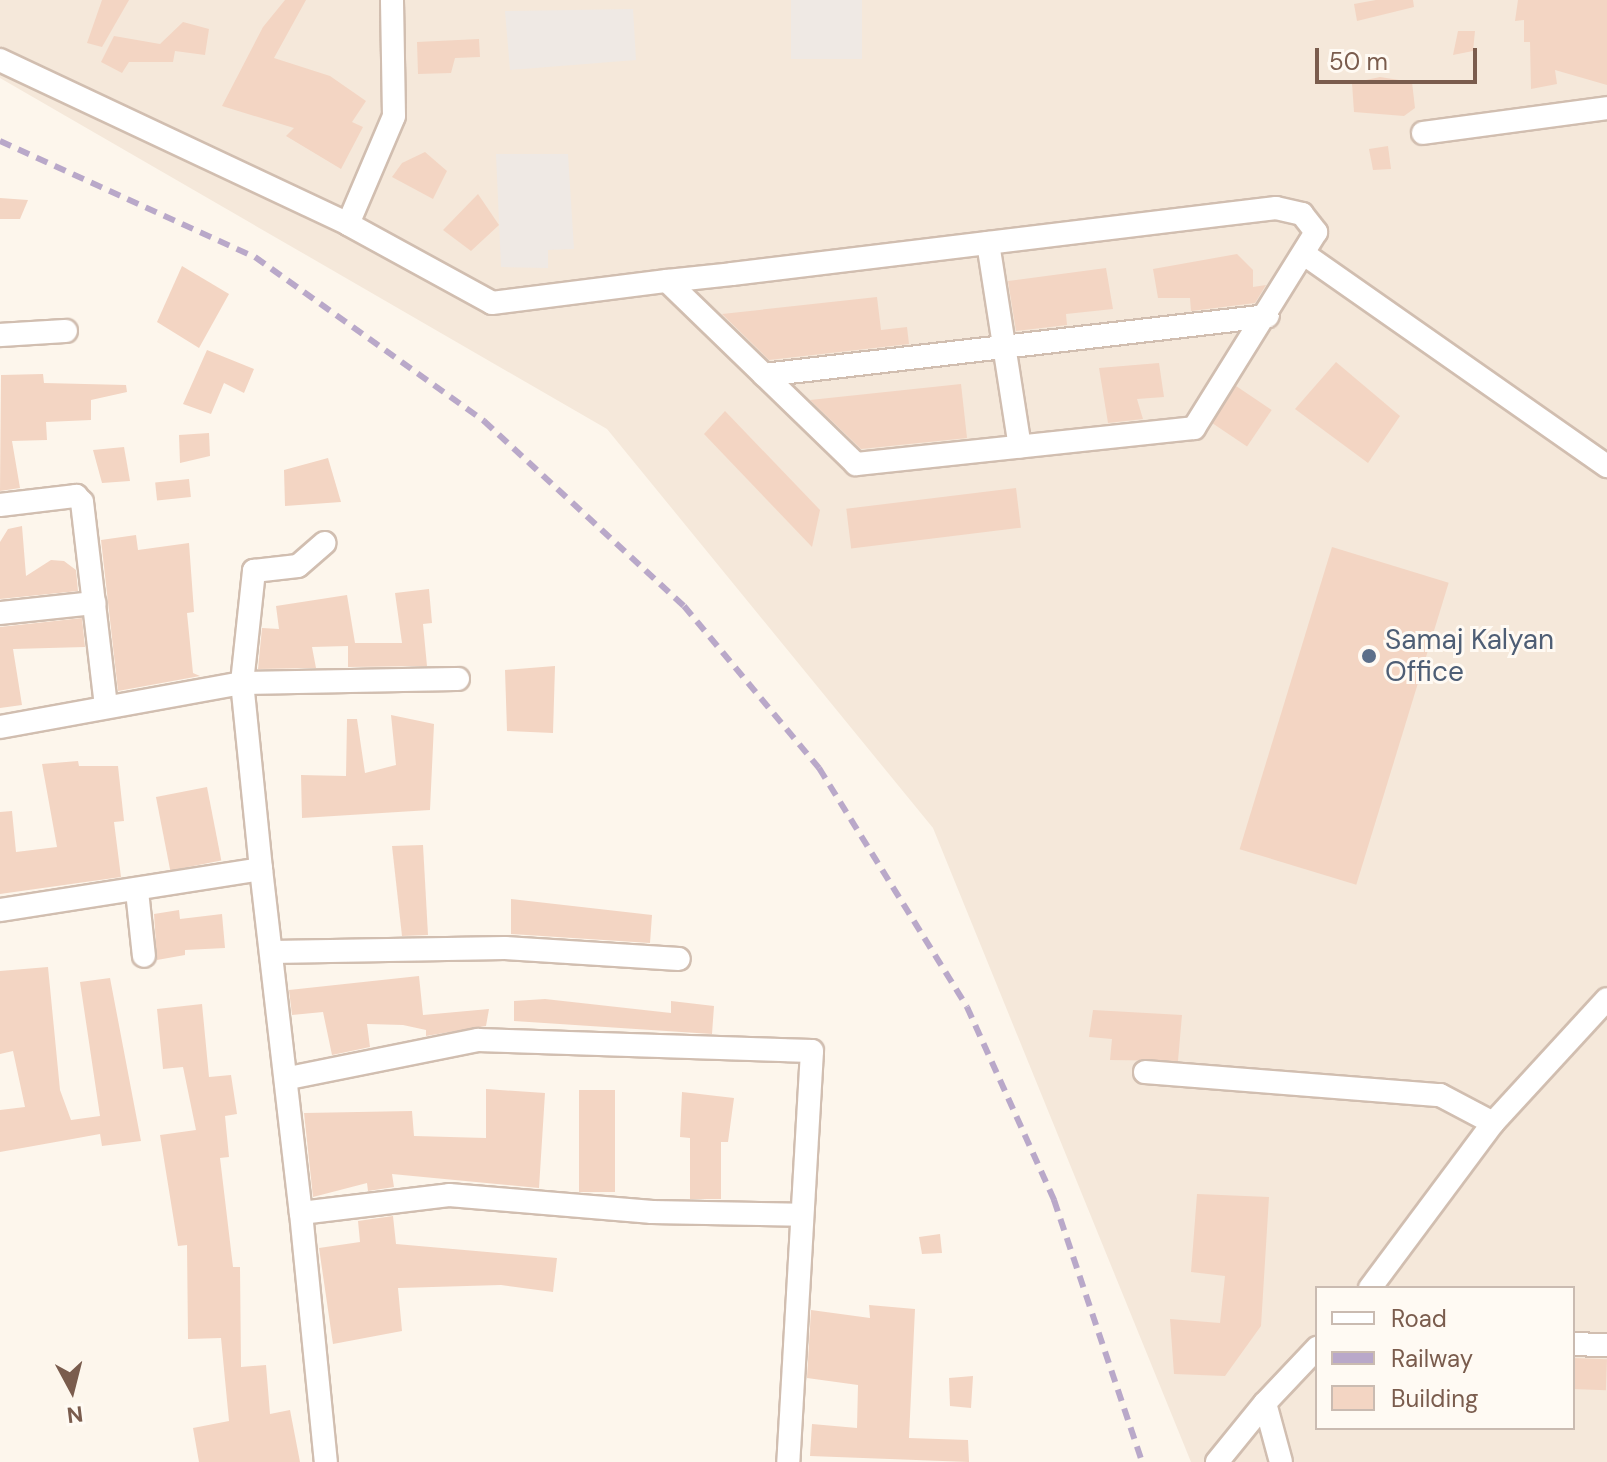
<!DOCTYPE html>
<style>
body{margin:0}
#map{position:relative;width:1607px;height:1462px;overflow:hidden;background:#fdf6ec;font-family:"DM Sans",sans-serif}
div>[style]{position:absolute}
.residential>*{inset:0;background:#f5e8da}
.industrial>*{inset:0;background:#efe9e4;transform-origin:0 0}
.building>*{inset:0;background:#f3d5c3;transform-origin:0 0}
.roads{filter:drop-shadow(2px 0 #d1beb0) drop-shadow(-2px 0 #d1beb0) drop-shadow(0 2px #d1beb0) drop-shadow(0 -2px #d1beb0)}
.minor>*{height:22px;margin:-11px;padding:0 11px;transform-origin:11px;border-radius:11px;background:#fff}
.rail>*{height:6px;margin-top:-3px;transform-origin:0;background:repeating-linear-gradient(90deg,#b9a8c9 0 12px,transparent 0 20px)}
.dots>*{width:22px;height:22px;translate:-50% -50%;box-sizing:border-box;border:4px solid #fffaf3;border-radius:50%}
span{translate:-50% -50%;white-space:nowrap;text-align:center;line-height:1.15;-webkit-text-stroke:6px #fffaf3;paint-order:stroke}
.service-label{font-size:28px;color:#4e5e75}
.left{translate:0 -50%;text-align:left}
.legend{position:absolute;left:1315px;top:1286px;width:260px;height:144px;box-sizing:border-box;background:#fffaf3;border:2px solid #cabbb1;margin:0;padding:10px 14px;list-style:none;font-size:24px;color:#7a5c4d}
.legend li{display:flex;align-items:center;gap:16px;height:40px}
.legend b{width:40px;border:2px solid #cabbb1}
.north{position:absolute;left:32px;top:1350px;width:80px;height:80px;-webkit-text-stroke:6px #fffaf3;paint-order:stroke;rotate:173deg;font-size:22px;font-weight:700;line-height:32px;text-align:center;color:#7a5c4d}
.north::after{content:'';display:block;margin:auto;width:28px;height:36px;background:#7a5c4d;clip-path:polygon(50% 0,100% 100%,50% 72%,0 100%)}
.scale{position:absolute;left:1315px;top:48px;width:162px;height:36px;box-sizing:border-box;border:4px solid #7a5c4d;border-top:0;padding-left:10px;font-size:24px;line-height:28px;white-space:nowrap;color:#7a5c4d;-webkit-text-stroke:6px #fffaf3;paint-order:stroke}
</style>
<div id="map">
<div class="residential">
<i style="clip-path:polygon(evenodd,0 0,1607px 0,1607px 1462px,1191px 1462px,933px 828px,607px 429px,0 78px,0 0,1317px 1288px,1573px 1288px,1573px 1428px,1317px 1428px,1317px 1288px)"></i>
</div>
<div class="industrial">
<i style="left:791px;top:0;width:71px;height:59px"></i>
<i style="clip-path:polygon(633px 9px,636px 60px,510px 70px,505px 11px)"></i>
<i style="clip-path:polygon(496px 154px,568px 154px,574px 249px,548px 250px,548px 268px,501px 267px)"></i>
</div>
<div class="building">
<i style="clip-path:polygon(102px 0,129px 0,102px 47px,87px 43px)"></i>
<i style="clip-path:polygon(285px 0,306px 0,274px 58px,330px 76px,366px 101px,352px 122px,363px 127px,341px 169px,286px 136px,294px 128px,222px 106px,263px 27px)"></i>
<i style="clip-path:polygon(1376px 0,1413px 0,1414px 7px,1357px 21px,1354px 4px)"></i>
<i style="clip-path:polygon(1518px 0,1607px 0,1607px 85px,1555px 70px,1557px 84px,1531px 89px,1530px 42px,1524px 42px,1524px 20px,1515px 21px)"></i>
<i style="clip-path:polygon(183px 22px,209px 29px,205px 55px,175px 51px,173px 62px,129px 62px,122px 73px,101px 62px,114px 36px,160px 44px)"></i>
<i style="clip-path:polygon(1458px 31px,1475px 31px,1473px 51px,1453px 55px)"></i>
<i style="clip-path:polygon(479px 39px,480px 57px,455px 58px,451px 73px,418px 74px,417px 42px)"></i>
<i style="clip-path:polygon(1380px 77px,1412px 82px,1415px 108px,1404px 116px,1354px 112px,1352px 83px)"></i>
<i style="clip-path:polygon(1388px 146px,1391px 169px,1373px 170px,1369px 149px)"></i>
<i style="clip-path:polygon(425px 152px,447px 171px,433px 199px,392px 177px,402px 163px)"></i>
<i style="clip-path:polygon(478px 194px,499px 225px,471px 251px,443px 230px)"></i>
<i style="clip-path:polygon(0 198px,28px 200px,20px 219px,0 219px)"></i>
<i style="clip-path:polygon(1237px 254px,1253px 270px,1253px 287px,1266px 285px,1255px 303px,1191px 311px,1190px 298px,1158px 298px,1153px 269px)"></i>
<i style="clip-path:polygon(182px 266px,229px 294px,199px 348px,157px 322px)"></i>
<i style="clip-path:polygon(1106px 268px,1113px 309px,1066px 314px,1067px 325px,1016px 331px,1008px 281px)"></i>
<i style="clip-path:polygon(877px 297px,881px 330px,907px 327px,909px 344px,769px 360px,722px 314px)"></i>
<i style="clip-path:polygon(207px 350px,254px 369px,244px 393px,224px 383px,211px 414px,183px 404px)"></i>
<i style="clip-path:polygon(1336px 362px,1400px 416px,1368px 463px,1295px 409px)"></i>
<i style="clip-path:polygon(1159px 363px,1164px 397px,1137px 399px,1143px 419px,1108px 423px,1099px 368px)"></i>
<i style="clip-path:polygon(43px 374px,44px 383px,126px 385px,127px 392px,91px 400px,91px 420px,46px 422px,47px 440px,12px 441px,20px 488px,0 491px,1px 375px)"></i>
<i style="clip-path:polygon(961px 384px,967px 438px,861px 449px,810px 400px)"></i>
<i style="left:1236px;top:386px;width:43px;height:44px;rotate:34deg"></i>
<i style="clip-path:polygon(725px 411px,820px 510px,812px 547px,704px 434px)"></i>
<i style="clip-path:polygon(209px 433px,210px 456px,180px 463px,179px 435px)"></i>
<i style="clip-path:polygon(124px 447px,130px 481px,102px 483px,93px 450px)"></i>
<i style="clip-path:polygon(328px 458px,341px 502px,285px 506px,284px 470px)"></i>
<i style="left:189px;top:479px;width:18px;height:34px;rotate:84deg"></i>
<i style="left:1016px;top:488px;width:40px;height:171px;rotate:83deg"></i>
<i style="clip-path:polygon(22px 526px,26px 576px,51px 560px,64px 561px,76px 570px,78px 591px,0 599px,0 542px,8px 529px)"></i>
<i style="clip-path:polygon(136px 535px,138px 550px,189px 543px,194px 612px,187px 613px,193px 673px,200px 676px,118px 691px,101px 540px)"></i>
<i style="left:1332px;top:547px;width:122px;height:316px;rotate:17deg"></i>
<i style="clip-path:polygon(429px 589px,432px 623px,423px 624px,427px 666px,348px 667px,348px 646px,312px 647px,316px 668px,258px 669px,262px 628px,279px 629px,276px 606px,347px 595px,355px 643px,402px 643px,395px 593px)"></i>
<i style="clip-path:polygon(82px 618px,85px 647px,13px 649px,22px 705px,0 708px,0 627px)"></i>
<i style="clip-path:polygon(555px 666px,553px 733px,507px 731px,505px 670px)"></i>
<i style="clip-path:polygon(391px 715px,434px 724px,430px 810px,302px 818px,301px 775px,346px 776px,347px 719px,357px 719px,365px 773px,396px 765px)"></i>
<i style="clip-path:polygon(78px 761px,79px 766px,118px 766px,124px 821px,114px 822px,121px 877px,0 894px,0 812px,12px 811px,16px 852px,57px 847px,42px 764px)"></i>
<i style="left:207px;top:787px;width:75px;height:52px;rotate:79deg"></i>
<i style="clip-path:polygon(423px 845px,428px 935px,402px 936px,392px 846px)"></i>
<i style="clip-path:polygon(511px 899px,652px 915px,650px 943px,511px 934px)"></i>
<i style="clip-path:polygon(179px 910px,180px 919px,222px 914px,225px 948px,185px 950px,185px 955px,157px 960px,154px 914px)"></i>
<i style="clip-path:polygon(48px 967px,60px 1090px,71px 1120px,100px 1116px,80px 982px,110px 978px,141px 1141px,102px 1146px,100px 1134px,0 1152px,0 1110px,25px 1107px,13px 1051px,0 1054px,0 971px)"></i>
<i style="clip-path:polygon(419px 976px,423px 1015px,489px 1009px,486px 1026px,426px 1036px,426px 1030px,403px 1025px,367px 1024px,370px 1047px,332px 1055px,323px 1012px,292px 1015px,289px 990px)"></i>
<i style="clip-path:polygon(545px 999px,671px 1013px,671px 1001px,714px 1006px,712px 1034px,514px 1021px,514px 1001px)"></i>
<i style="clip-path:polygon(202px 1004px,209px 1077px,231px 1075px,237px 1114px,225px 1116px,229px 1157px,220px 1158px,233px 1267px,240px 1267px,241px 1367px,266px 1365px,270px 1414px,290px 1410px,300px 1462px,199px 1462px,193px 1428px,229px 1421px,221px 1338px,188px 1339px,187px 1245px,178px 1246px,160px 1135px,196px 1130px,183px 1067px,163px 1069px,157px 1009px)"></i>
<i style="clip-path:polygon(1093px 1010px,1182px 1015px,1178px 1061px,1110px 1060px,1112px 1039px,1089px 1037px)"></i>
<i style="clip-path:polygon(486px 1089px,545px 1093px,539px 1188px,392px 1174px,394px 1187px,368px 1191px,367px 1183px,313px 1197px,304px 1113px,412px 1111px,414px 1136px,486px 1138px)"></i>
<i style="left:579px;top:1090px;width:36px;height:102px"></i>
<i style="clip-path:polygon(682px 1092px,734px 1098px,728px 1142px,721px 1142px,721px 1199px,690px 1199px,690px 1138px,680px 1137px)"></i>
<i style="clip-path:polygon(1197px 1194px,1269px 1197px,1261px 1326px,1225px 1376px,1174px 1374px,1170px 1319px,1220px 1323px,1225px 1276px,1191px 1272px)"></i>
<i style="clip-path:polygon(393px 1216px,396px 1244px,557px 1258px,553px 1292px,501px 1285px,398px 1288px,402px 1331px,333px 1344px,319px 1248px,360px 1242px,358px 1221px)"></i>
<i style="clip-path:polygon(940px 1234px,942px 1253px,922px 1254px,919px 1237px)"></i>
<i style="clip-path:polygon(869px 1305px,915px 1309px,909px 1438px,968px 1440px,969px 1462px,810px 1456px,812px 1424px,857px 1428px,858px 1385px,807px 1378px,811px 1310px,870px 1318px)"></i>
<i style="left:1573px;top:1358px;width:34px;height:31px;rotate:2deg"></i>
<i style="clip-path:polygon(973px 1376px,971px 1408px,950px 1406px,949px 1378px)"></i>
</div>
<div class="roads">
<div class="minor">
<i style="left:0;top:60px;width:385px;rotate:25.2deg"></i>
<i style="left:348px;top:224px;width:164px;rotate:28.7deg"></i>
<i style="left:492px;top:303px;width:176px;rotate:-7.2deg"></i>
<i style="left:667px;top:281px;width:65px;rotate:-6.1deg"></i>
<i style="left:732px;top:274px;width:548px;rotate:-6.92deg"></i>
<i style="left:1276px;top:208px;width:27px;rotate:13deg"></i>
<i style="left:1302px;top:214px;width:23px;rotate:52deg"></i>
<i style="left:1316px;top:232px;width:231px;rotate:121.9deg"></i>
<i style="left:1194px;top:428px;width:340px;rotate:173.9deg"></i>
<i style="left:856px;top:464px;width:263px;rotate:-135.9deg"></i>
<i style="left:1423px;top:133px;width:186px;rotate:-7.7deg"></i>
<i style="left:348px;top:224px;width:117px;rotate:-66.9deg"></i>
<i style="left:394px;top:116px;width:116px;rotate:-91deg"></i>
<i style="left:988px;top:243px;width:206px;rotate:81.1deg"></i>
<i style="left:1304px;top:254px;width:370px;rotate:35deg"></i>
<i style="left:0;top:335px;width:66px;rotate:-3.5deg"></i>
<i style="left:764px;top:375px;width:507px;rotate:-6.68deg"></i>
<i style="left:0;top:505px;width:77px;rotate:-6.8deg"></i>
<i style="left:76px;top:496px;width:8px;rotate:45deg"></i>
<i style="left:82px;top:502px;width:205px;rotate:83.3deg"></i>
<i style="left:0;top:613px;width:95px;rotate:-6.1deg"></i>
<i style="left:0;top:727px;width:246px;rotate:-10.3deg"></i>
<i style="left:242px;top:683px;width:113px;rotate:-83.9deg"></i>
<i style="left:254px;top:571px;width:44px;rotate:-6.5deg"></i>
<i style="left:298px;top:566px;width:35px;rotate:-41deg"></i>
<i style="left:261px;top:869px;width:346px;rotate:83.4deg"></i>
<i style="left:301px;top:1213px;width:149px;rotate:-6.9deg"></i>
<i style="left:449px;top:1195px;width:204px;rotate:4.8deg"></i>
<i style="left:652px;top:1212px;width:150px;rotate:1.1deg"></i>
<i style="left:137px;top:891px;width:65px;rotate:83.9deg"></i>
<i style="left:0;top:910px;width:264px;rotate:-8.9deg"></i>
<i style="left:261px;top:869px;width:187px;rotate:-95.8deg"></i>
<i style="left:242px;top:683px;width:216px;rotate:-1.1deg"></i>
<i style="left:272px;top:952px;width:233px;rotate:-1deg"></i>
<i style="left:505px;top:948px;width:174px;rotate:3.6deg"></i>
<i style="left:1145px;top:1072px;width:296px;rotate:4.5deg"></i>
<i style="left:1440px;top:1095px;width:60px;rotate:27.8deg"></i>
<i style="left:289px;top:1078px;width:193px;rotate:-11.4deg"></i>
<i style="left:478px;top:1040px;width:334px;rotate:1.9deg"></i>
<i style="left:812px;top:1051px;width:412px;rotate:93.3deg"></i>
<i style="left:301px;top:1213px;width:250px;rotate:84.3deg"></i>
<i style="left:1370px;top:1288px;width:206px;rotate:-53.3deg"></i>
<i style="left:1493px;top:1123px;width:168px;rotate:-47.4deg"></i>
<i style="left:1573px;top:1344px;width:34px;rotate:2deg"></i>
<i style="left:1217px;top:1462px;width:76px;rotate:-50.9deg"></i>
<i style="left:1281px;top:1462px;width:61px;rotate:-105.2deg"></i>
<i style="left:1265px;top:1403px;width:76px;rotate:-46.6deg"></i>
</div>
</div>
<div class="rail">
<i style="left:0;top:141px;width:280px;rotate:24.5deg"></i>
<i style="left:255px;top:257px;width:282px;rotate:35.6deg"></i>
<i style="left:484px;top:421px;width:272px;rotate:42.8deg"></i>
<i style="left:684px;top:606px;width:211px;rotate:50.2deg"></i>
<i style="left:819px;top:768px;width:281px;rotate:58.2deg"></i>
<i style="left:967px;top:1007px;width:212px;rotate:65.7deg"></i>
<i style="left:1054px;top:1200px;width:276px;rotate:71.4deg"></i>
</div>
<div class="dots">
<i style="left:1369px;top:656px;background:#5c6f8a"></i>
</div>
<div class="service-label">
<span class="left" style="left:1385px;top:656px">Samaj Kalyan<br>Office</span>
</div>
<ul class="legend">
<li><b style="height:10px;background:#fff"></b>Road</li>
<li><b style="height:10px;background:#b9a8c9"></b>Railway</li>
<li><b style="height:22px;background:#f3d5c3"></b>Building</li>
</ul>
<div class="north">N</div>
<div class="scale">50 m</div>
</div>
